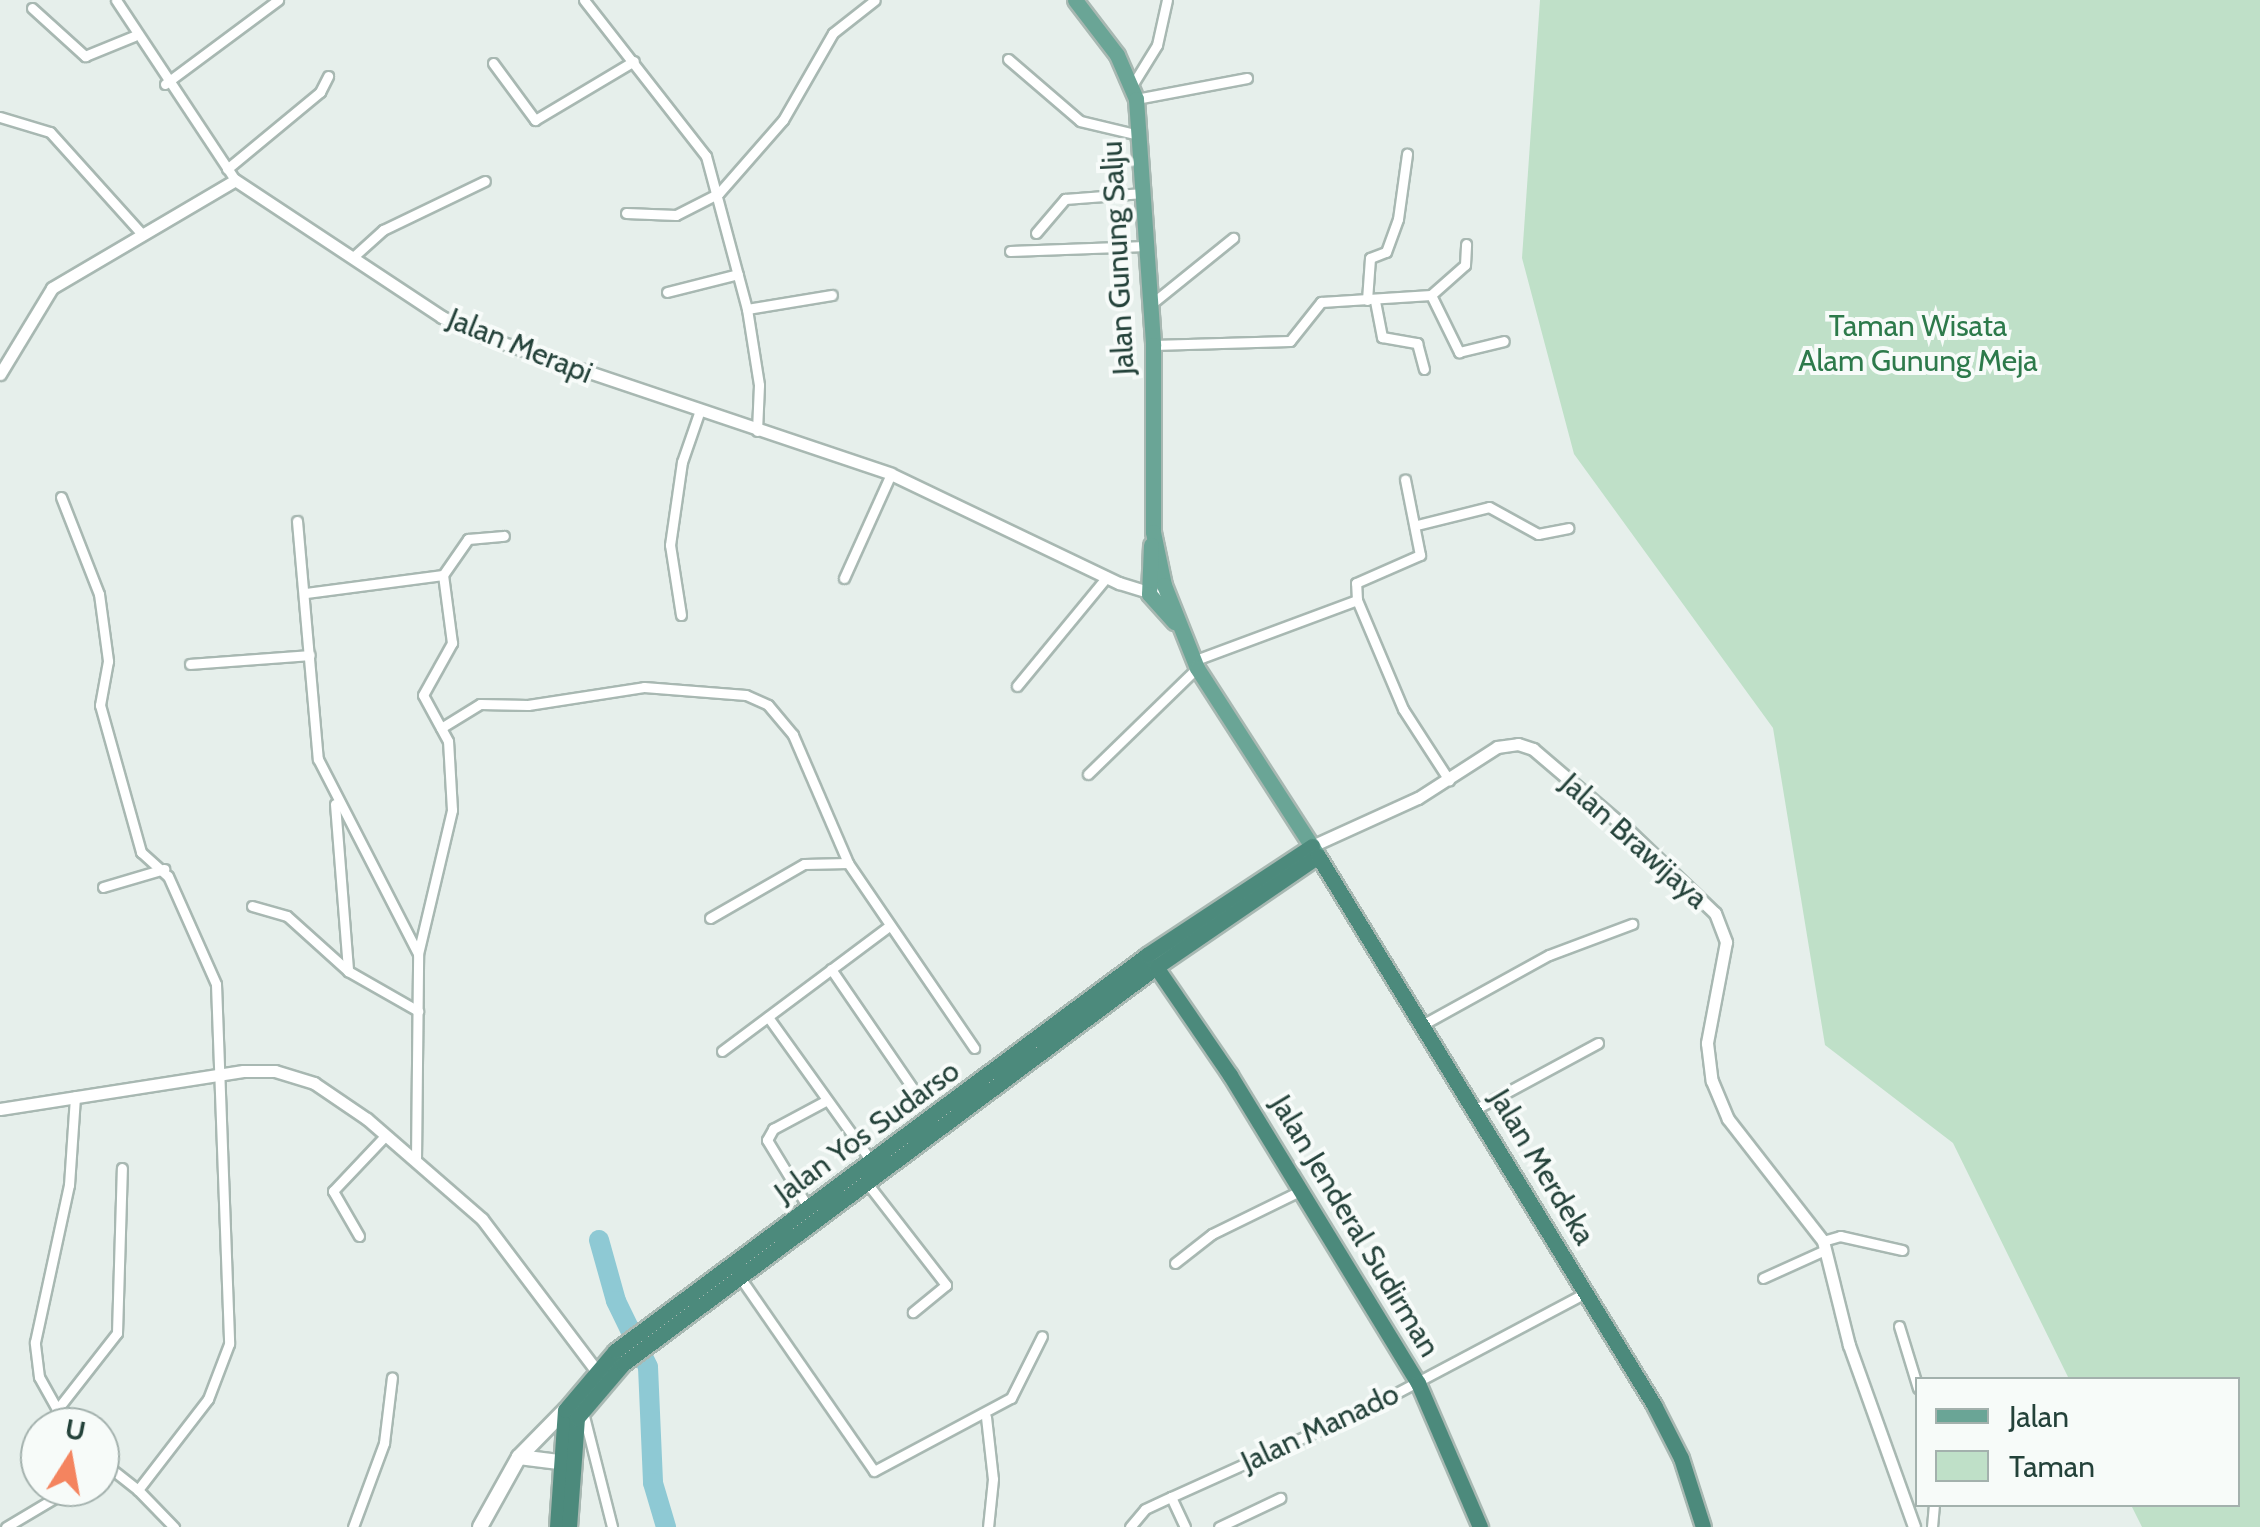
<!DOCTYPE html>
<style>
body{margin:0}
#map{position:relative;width:2260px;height:1527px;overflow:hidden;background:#e6efeb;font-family:Cabin,sans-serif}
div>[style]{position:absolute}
.green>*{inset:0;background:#bfe0c8}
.river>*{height:20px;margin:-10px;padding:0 10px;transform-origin:10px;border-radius:10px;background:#8ec9d4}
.roads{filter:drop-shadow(2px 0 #a8b8b2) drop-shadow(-2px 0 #a8b8b2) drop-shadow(0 2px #a8b8b2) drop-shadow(0 -2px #a8b8b2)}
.minor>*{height:9px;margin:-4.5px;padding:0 4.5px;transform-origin:4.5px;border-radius:4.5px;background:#fff}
.tertiary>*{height:11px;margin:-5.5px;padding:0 5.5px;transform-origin:5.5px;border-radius:5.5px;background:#fff}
.secondary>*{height:14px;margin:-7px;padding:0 7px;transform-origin:7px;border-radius:7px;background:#fff}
.primary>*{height:15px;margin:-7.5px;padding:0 7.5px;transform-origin:7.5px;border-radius:7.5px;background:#6aa596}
.trunk>*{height:15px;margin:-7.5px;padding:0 7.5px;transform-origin:7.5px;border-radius:7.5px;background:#4c8a7c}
span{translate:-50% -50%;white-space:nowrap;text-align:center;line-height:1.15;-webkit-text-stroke:8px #f7fbf9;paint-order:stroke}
.street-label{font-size:30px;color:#24423a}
.park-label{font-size:30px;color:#2d7a4b}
.legend{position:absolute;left:1915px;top:1377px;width:325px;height:130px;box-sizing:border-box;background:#f7fbf9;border:2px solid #a3b1ad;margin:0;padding:12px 18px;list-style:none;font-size:30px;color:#24423a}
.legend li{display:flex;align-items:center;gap:20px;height:50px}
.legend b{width:50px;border:2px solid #a3b1ad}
.north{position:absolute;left:20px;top:1407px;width:100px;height:100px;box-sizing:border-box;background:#f7fbf9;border:2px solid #a3b1ad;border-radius:50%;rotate:11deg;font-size:28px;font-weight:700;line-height:40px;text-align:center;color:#24423a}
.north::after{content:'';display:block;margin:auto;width:35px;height:45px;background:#f4845f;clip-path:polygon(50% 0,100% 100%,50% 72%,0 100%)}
</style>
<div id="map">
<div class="green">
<i style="clip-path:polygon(1540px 0,2260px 0,2260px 1527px,2142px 1527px,2131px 1505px,2238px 1504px,2238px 1380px,2069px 1379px,1953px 1143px,1825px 1045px,1773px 728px,1574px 454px,1522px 258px)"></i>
</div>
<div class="river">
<i style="left:599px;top:1240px;width:63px;rotate:74.4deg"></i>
<i style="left:616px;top:1301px;width:73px;rotate:64.1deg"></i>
<i style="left:648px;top:1367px;width:116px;rotate:87.5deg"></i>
<i style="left:653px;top:1483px;width:46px;rotate:73.5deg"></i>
</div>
<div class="roads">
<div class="minor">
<i style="left:116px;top:0;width:216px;rotate:56.5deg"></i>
<i style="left:584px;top:0;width:198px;rotate:52deg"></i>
<i style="left:706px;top:156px;width:158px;rotate:75deg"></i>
<i style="left:747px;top:309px;width:77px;rotate:81deg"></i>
<i style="left:759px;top:385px;width:46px;rotate:92.5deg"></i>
<i style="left:32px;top:8px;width:72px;rotate:42.2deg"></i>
<i style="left:85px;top:56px;width:53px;rotate:-22.2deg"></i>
<i style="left:1008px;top:59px;width:95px;rotate:40.7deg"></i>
<i style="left:1080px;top:121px;width:61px;rotate:13.3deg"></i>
<i style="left:493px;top:63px;width:71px;rotate:53.6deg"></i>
<i style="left:535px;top:120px;width:115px;rotate:-30.8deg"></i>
<i style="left:165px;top:84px;width:141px;rotate:-36.6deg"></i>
<i style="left:1133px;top:84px;width:46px;rotate:-58.4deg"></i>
<i style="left:1157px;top:45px;width:46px;rotate:-77.5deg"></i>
<i style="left:1136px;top:99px;width:113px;rotate:-10.7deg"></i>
<i style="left:0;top:117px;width:52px;rotate:16.7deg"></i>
<i style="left:50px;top:132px;width:137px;rotate:48deg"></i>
<i style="left:227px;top:169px;width:121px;rotate:-39.6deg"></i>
<i style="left:320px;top:92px;width:18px;rotate:-63deg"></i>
<i style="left:626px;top:213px;width:50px;rotate:2.3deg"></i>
<i style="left:676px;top:215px;width:48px;rotate:-27.1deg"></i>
<i style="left:719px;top:193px;width:97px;rotate:-48.8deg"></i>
<i style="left:783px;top:120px;width:100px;rotate:-60.1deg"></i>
<i style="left:833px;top:33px;width:53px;rotate:-38.2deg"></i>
<i style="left:1036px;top:233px;width:45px;rotate:-49.5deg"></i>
<i style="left:1065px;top:199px;width:78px;rotate:-4.4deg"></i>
<i style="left:1010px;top:251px;width:136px;rotate:-2.1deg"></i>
<i style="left:352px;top:258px;width:42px;rotate:-42.1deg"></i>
<i style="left:383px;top:230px;width:113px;rotate:-25.7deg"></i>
<i style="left:667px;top:292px;width:73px;rotate:-14.2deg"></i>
<i style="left:1431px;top:295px;width:64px;rotate:63.8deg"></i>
<i style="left:1459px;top:352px;width:46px;rotate:-13.7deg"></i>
<i style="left:1367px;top:300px;width:42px;rotate:-85.9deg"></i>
<i style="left:1370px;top:258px;width:17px;rotate:-21deg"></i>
<i style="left:1386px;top:252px;width:35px;rotate:-70deg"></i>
<i style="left:1398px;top:219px;width:66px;rotate:-82.1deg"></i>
<i style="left:1375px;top:301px;width:37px;rotate:79deg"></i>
<i style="left:1382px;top:337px;width:36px;rotate:10deg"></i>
<i style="left:1417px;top:343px;width:27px;rotate:75deg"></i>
<i style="left:1150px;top:305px;width:107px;rotate:-38.9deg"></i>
<i style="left:747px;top:309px;width:86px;rotate:-9.4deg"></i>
<i style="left:1153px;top:345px;width:137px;rotate:-1.7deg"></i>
<i style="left:1290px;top:341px;width:50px;rotate:-51.5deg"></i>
<i style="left:1321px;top:302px;width:110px;rotate:-3.6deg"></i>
<i style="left:1431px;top:295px;width:45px;rotate:-41.4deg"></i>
<i style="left:1465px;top:265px;width:21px;rotate:-87deg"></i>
<i style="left:61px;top:497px;width:104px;rotate:68.6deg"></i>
<i style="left:99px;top:594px;width:68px;rotate:82.3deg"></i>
<i style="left:108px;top:661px;width:45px;rotate:100.3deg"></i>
<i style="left:100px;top:705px;width:153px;rotate:74.4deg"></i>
<i style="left:141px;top:852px;width:36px;rotate:42deg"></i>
<i style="left:168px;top:876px;width:118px;rotate:66deg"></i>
<i style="left:216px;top:984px;width:360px;rotate:87.9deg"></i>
<i style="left:229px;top:1344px;width:59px;rotate:110.9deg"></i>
<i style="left:208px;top:1399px;width:115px;rotate:127.6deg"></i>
<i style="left:138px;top:1490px;width:52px;rotate:45.8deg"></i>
<i style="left:297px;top:521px;width:239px;rotate:85deg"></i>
<i style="left:318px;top:759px;width:217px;rotate:62.8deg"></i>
<i style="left:1417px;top:525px;width:74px;rotate:-14deg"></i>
<i style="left:1489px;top:507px;width:56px;rotate:28.9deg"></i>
<i style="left:1538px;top:534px;width:31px;rotate:-11deg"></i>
<i style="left:844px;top:578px;width:114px;rotate:-65.7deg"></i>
<i style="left:306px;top:593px;width:138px;rotate:-7.5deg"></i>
<i style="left:443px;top:575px;width:44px;rotate:-55.2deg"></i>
<i style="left:468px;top:539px;width:36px;rotate:-5deg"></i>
<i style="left:1357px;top:600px;width:118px;rotate:67.1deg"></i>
<i style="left:1403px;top:709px;width:85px;rotate:57.1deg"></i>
<i style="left:681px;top:615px;width:71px;rotate:-98.9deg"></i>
<i style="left:670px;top:545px;width:84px;rotate:-81.8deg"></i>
<i style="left:682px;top:462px;width:52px;rotate:-70.9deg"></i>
<i style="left:1193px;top:661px;width:175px;rotate:-20.4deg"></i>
<i style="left:1357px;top:600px;width:17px;rotate:-93deg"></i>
<i style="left:1356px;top:583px;width:70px;rotate:-23.6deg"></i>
<i style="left:1420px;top:555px;width:77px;rotate:-101.2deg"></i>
<i style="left:190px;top:664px;width:120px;rotate:-4.3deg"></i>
<i style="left:1017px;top:686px;width:141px;rotate:-50.5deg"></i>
<i style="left:441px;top:728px;width:46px;rotate:-31.6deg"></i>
<i style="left:480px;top:704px;width:48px;rotate:1.2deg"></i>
<i style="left:528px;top:705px;width:117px;rotate:-8.8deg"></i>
<i style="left:644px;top:687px;width:102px;rotate:4.5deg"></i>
<i style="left:746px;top:695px;width:24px;rotate:24deg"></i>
<i style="left:768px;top:705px;width:39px;rotate:50deg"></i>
<i style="left:793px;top:735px;width:139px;rotate:66.7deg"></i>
<i style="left:848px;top:863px;width:224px;rotate:55.7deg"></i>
<i style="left:1088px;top:774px;width:152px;rotate:-44.2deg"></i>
<i style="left:335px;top:804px;width:168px;rotate:85.5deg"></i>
<i style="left:103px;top:887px;width:64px;rotate:-16.4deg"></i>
<i style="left:252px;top:906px;width:36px;rotate:16deg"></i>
<i style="left:287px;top:916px;width:82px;rotate:42deg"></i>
<i style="left:348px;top:971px;width:81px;rotate:29.7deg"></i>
<i style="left:710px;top:918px;width:108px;rotate:-29.9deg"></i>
<i style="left:804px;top:864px;width:44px;rotate:-1.3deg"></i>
<i style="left:831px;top:969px;width:150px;rotate:55.6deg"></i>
<i style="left:768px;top:1017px;width:177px;rotate:54.4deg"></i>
<i style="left:1422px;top:1025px;width:145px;rotate:-28.9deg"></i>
<i style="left:1549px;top:955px;width:89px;rotate:-20.5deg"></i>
<i style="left:722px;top:1051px;width:209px;rotate:-36.8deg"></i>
<i style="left:1474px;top:1110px;width:141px;rotate:-28.4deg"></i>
<i style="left:416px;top:1160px;width:206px;rotate:-89.4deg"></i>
<i style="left:418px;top:954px;width:148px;rotate:-76.7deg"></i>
<i style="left:452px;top:810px;width:69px;rotate:-93.3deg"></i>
<i style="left:448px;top:741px;width:52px;rotate:-118.5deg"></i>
<i style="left:423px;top:695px;width:60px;rotate:-60.9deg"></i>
<i style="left:452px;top:643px;width:69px;rotate:-97.5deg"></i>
<i style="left:867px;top:1183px;width:129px;rotate:52.2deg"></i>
<i style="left:946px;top:1285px;width:43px;rotate:140.7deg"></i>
<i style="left:809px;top:1209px;width:81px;rotate:-121.3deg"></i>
<i style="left:767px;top:1140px;width:13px;rotate:-61deg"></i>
<i style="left:773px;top:1129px;width:61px;rotate:-28.2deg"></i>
<i style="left:359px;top:1236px;width:52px;rotate:-120deg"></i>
<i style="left:333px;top:1191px;width:77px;rotate:-46.6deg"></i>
<i style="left:1823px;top:1241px;width:18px;rotate:-16deg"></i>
<i style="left:1840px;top:1236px;width:64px;rotate:12.7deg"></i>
<i style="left:1175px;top:1263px;width:47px;rotate:-38.1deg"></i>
<i style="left:1212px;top:1234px;width:100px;rotate:-26.1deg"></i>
<i style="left:739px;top:1276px;width:237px;rotate:55.3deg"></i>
<i style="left:874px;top:1471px;width:155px;rotate:-28.1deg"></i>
<i style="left:1011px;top:1398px;width:69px;rotate:-63.4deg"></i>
<i style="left:1763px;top:1278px;width:68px;rotate:-24.3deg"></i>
<i style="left:1899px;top:1326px;width:65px;rotate:73deg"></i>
<i style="left:56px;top:1411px;width:99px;rotate:-52deg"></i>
<i style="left:117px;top:1333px;width:165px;rotate:-88.3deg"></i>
<i style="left:583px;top:1412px;width:119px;rotate:75.8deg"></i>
<i style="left:986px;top:1417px;width:62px;rotate:83.6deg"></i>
<i style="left:993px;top:1479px;width:48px;rotate:95.9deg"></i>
<i style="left:67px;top:1427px;width:57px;rotate:-119.2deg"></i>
<i style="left:39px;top:1377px;width:35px;rotate:-97deg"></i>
<i style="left:35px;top:1342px;width:161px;rotate:-77.8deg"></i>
<i style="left:69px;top:1185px;width:89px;rotate:-86.1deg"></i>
<i style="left:100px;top:1460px;width:48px;rotate:38.3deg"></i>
<i style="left:6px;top:1527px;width:78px;rotate:-30.8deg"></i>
<i style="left:353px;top:1527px;width:90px;rotate:-69.7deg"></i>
<i style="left:384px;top:1443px;width:66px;rotate:-83.1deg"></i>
<i style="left:1130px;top:1527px;width:23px;rotate:-50deg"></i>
<i style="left:1145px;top:1509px;width:29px;rotate:-25deg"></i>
<i style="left:1185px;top:1527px;width:33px;rotate:-115deg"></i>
<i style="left:1171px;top:1497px;width:218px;rotate:-24.3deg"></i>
<i style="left:1370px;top:1407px;width:246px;rotate:-27.9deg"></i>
<i style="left:1219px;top:1527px;width:68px;rotate:-25.4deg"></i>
<i style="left:1932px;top:1527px;width:23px;rotate:-85deg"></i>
</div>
<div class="tertiary">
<i style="left:0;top:374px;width:100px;rotate:-58.8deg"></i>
<i style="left:52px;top:288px;width:212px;rotate:-30.5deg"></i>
<i style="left:235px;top:180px;width:248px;rotate:33.5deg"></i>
<i style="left:442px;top:317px;width:47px;rotate:24.9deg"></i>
<i style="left:485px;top:337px;width:428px;rotate:18.6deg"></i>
<i style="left:891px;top:474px;width:253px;rotate:25.6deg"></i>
<i style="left:1119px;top:583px;width:39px;rotate:17deg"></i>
<i style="left:1312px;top:846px;width:116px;rotate:-24.4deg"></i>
<i style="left:1418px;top:798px;width:94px;rotate:-32.8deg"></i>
<i style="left:1497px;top:747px;width:21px;rotate:-8deg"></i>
<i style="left:1518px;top:744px;width:16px;rotate:18deg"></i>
<i style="left:1533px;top:749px;width:125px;rotate:40.5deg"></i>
<i style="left:1628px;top:830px;width:120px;rotate:43.7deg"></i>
<i style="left:1715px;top:913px;width:31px;rotate:69deg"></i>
<i style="left:1726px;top:942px;width:103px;rotate:100.7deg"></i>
<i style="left:1707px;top:1043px;width:38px;rotate:83deg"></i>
<i style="left:1712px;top:1081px;width:41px;rotate:67.2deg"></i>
<i style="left:1728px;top:1119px;width:155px;rotate:52.1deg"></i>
<i style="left:1823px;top:1241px;width:107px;rotate:76deg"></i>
<i style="left:1849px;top:1345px;width:193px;rotate:70.3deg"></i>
<i style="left:0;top:1109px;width:246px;rotate:-8.9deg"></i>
<i style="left:243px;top:1071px;width:32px"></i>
<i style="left:275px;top:1071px;width:41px;rotate:17.1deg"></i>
<i style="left:314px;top:1083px;width:64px;rotate:34.2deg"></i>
<i style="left:367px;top:1119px;width:152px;rotate:41deg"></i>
<i style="left:482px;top:1219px;width:188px;rotate:53deg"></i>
</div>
<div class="secondary">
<i style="left:519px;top:1457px;width:40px;rotate:7.1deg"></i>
<i style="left:480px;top:1527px;width:80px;rotate:-60.9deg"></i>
<i style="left:519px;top:1457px;width:66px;rotate:-45.6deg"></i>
</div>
<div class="primary">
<i style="left:1075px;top:0;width:69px;rotate:52.6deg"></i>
<i style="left:1117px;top:55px;width:48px;rotate:66.6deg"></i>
<i style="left:1136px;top:99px;width:247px;rotate:86deg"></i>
<i style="left:1153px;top:345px;width:187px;rotate:90deg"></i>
<i style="left:1153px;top:532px;width:54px;rotate:78.3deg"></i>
<i style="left:1164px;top:585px;width:89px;rotate:68.3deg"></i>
<i style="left:1197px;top:668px;width:221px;rotate:57.2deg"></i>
<i style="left:1151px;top:545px;width:49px;rotate:92.3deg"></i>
<i style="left:1149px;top:594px;width:38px;rotate:48deg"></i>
</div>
<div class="trunk">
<i style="left:1156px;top:967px;width:131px;rotate:55.6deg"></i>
<i style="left:1230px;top:1075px;width:361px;rotate:58.6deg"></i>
<i style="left:1418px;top:1383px;width:157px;rotate:66.7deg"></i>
<i style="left:557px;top:1527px;width:117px;rotate:-86.1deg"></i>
<i style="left:565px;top:1410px;width:77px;rotate:-49.7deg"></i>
<i style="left:615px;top:1351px;width:663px;rotate:-36.66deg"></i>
<i style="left:1147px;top:955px;width:198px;rotate:-33.4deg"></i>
<i style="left:569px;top:1527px;width:109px;rotate:-85.8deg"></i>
<i style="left:577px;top:1418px;width:71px;rotate:-49.6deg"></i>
<i style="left:623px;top:1364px;width:665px;rotate:-36.68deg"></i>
<i style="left:1156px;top:967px;width:196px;rotate:-34.4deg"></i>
<i style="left:1318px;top:856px;width:644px;rotate:58.53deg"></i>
<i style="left:1654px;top:1405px;width:59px;rotate:63deg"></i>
<i style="left:1681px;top:1458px;width:72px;rotate:72.3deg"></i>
</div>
</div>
<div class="street-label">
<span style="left:1118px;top:258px;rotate:-93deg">Jalan Gunung Salju</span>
<span style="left:520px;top:346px;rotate:22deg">Jalan Merapi</span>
<span style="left:1634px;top:841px;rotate:42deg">Jalan Brawijaya</span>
<span style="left:867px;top:1132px;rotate:-36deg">Jalan Yos Sudarso</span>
<span style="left:1542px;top:1167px;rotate:59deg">Jalan Merdeka</span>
<span style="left:1355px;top:1226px;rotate:59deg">Jalan Jenderal Sudirman</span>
<span style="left:1320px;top:1428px;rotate:-25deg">Jalan Manado</span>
</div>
<div class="park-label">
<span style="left:1918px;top:343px">Taman Wisata<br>Alam Gunung Meja</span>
</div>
<ul class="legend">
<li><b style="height:12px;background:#6aa596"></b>Jalan</li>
<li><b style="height:28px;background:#bfe0c8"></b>Taman</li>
</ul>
<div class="north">U</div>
</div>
